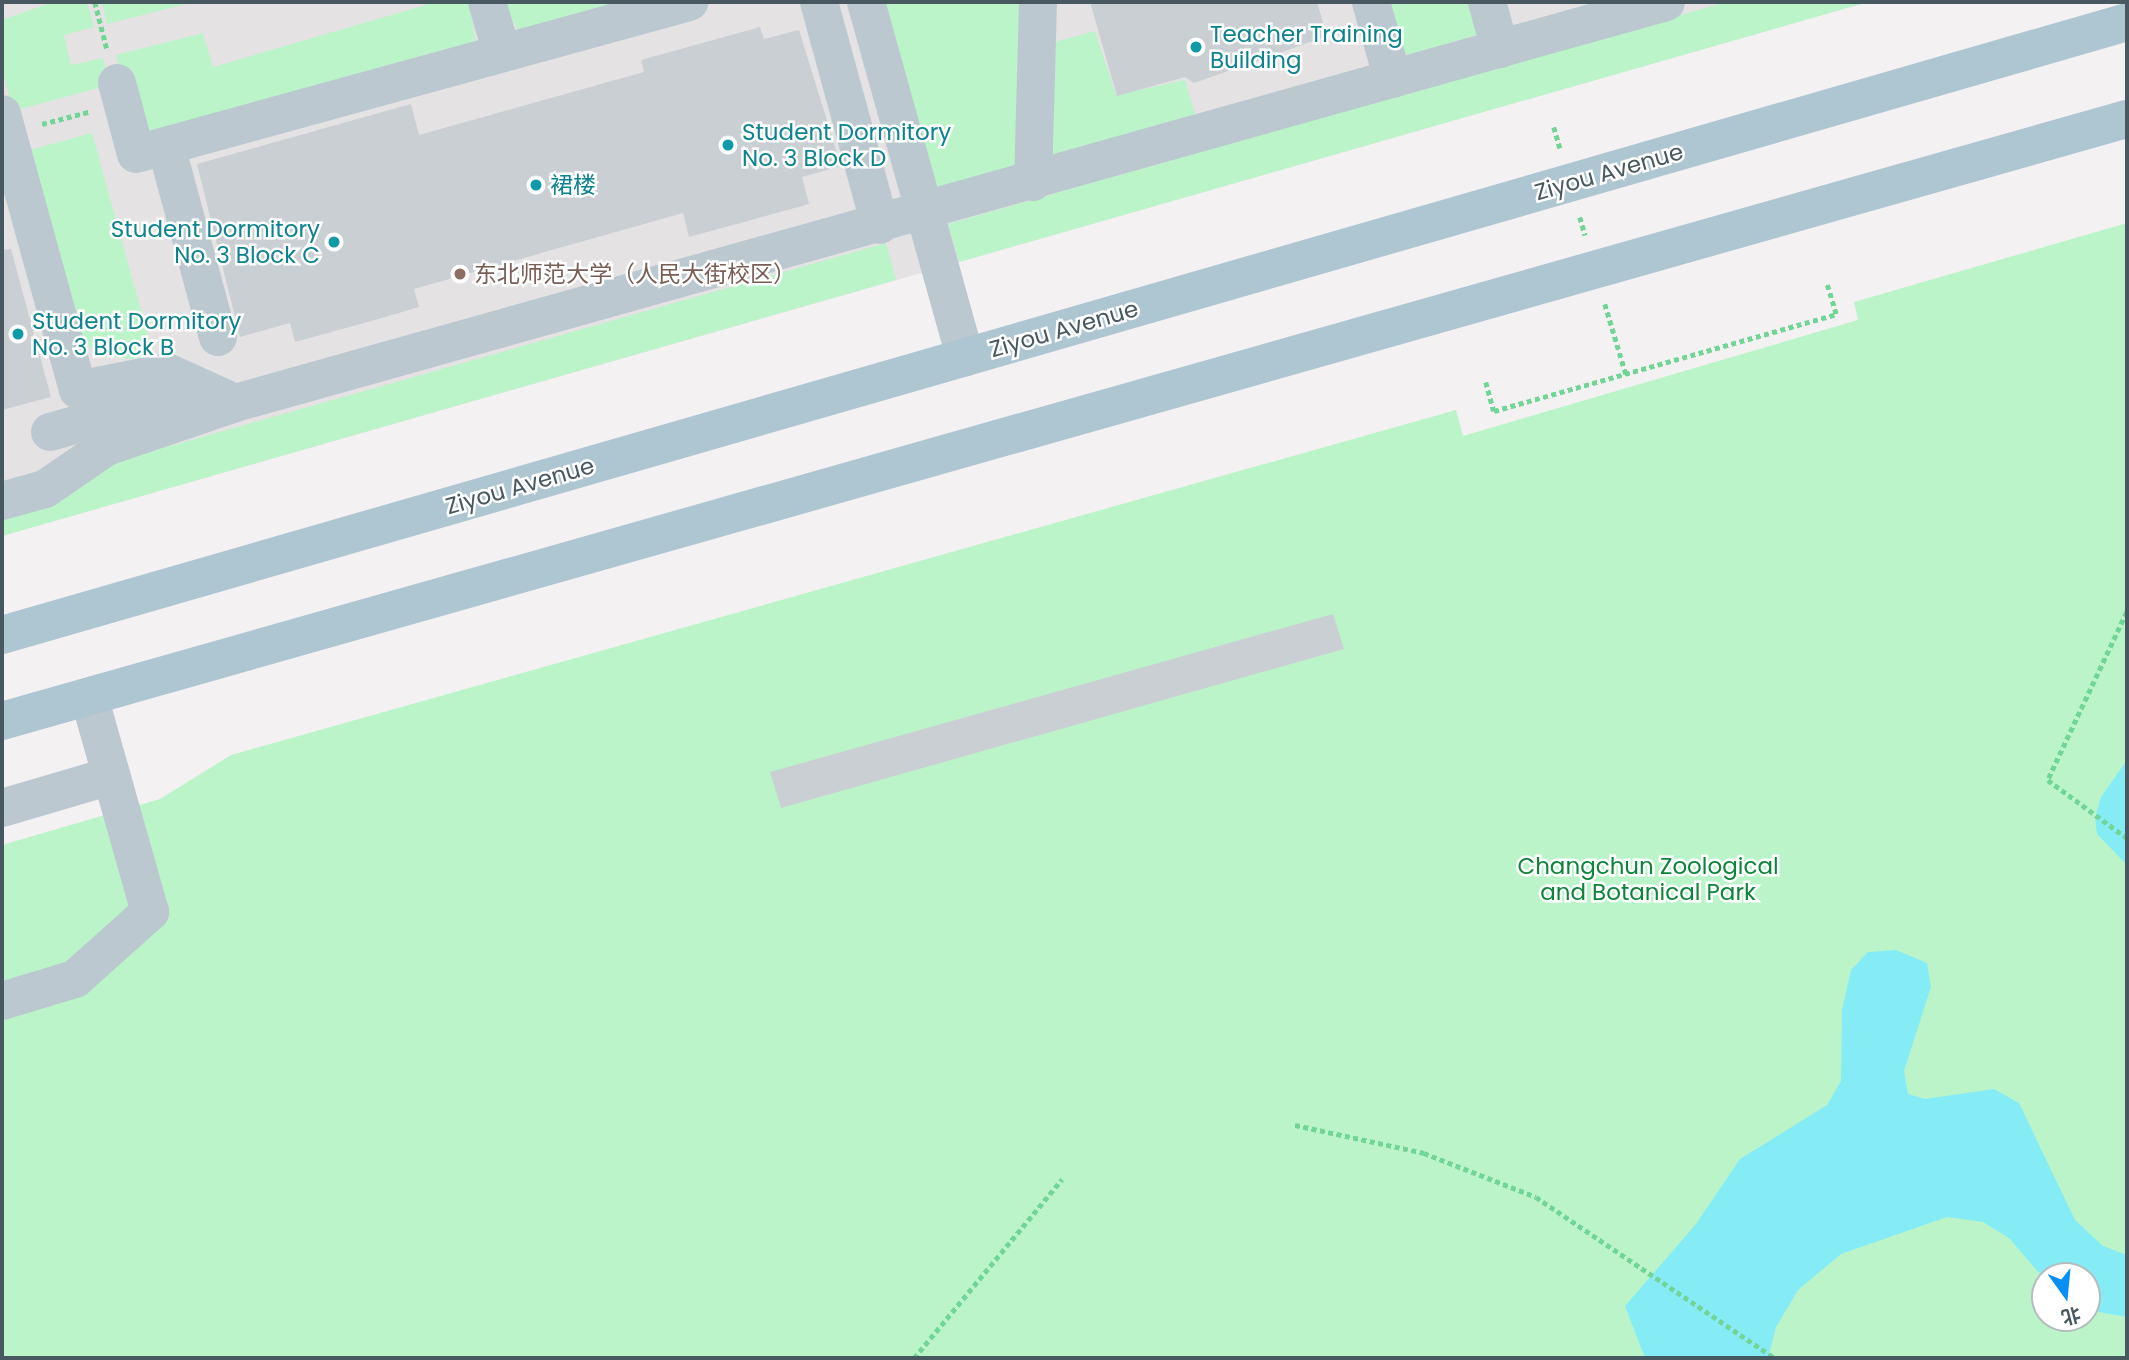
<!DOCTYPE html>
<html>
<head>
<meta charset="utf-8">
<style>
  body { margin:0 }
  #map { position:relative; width:2129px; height:1360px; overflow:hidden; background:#f3f1f1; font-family:Poppins,"Noto Sans SC",sans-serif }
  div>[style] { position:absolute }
  .education>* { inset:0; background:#e4e2e3 }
  .green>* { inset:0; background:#bcf4ca }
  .water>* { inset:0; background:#85ecf5 }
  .building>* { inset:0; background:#cacfd4 }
  .path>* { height:4.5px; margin-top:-2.25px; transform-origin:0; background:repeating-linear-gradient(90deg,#71d596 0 5px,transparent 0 8.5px) }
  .minor>* { height:38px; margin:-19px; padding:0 19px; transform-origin:19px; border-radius:19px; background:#bbc8cf }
  .major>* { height:38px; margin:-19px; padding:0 19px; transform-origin:19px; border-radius:19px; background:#aec5d2 }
  .dots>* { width:19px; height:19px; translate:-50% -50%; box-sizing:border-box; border:4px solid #fff; border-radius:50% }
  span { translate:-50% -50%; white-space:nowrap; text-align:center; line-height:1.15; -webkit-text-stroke:5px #fff; paint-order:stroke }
  .culture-label { font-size:23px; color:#0d838f }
  .left { translate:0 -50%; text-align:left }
  .right { translate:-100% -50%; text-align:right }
  .street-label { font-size:23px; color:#475860 }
  .education-label { font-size:23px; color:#785e54 }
  .park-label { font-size:23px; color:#0e843a }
  .frame { position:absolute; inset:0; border:4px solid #475860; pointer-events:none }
  .north { position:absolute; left:2031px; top:1262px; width:70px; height:70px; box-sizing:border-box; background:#fff; border:2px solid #b5bcbf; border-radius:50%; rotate:165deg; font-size:19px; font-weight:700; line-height:28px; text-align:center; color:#475860 }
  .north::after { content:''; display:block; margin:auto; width:24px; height:32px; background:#088ff6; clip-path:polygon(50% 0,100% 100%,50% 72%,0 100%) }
</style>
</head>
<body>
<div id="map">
  <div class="education">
    <i style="clip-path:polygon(2px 2px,1868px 2px,2px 536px)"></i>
  </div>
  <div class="green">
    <i style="clip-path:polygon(53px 2px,87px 2px,94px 27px,64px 35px,71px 65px,103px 58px,110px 85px,13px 111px,2px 68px,2px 20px)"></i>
    <i style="clip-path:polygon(102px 2px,194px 2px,107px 24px)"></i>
    <i style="clip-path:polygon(436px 2px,469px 2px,476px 41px,146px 133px,136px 127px,116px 55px,203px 33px,213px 67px)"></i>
    <i style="clip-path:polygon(502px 2px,621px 2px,518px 30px)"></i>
    <i style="clip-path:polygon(882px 2px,1019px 2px,1019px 167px,945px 191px,934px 186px)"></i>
    <i style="clip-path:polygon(1388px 2px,1473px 2px,1478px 34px,1411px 56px,1404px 52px)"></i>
    <i style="clip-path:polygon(1726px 2px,1868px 2px,959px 262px,948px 224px)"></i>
    <i style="clip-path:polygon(1095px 31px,1116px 95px,1185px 80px,1196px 117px,1053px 155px,1051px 43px)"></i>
    <i style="clip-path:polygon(92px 133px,153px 354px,132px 359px,102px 356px,82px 340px,26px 151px)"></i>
    <i style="clip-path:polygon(evenodd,2127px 223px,2127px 1358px,2px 1358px,2px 845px,160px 799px,231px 755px,1456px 410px,1463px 436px,1858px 320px,1854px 302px,2127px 223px,2045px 1276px,2087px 1276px,2087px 1318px,2045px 1318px,2045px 1276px)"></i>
    <i style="clip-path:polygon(886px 243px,896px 280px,2px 536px,2px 516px,114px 462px)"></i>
  </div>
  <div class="water">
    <i style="clip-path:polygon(2127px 760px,2127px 865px,2097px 834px,2095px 818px,2101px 797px)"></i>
    <i style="clip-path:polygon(1896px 950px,1927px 963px,1931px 987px,1904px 1071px,1908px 1094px,1925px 1099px,1994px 1089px,2019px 1103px,2075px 1220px,2103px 1246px,2127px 1255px,2127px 1317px,2087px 1310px,2087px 1276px,2045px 1280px,2009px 1238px,1983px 1222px,1947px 1217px,1841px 1254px,1798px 1290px,1776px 1327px,1768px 1358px,1645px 1358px,1625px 1306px,1696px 1224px,1740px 1159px,1827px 1105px,1841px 1081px,1842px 1010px,1851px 970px,1868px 952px)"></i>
  </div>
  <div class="building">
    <i style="clip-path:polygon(1090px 2px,1317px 2px,1327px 36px,1194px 83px,1185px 77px,1117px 96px)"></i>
    <i style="clip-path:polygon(760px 27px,764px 39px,799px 30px,841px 166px,802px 177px,809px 204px,689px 237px,683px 213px,414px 289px,419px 307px,375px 320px,295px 342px,290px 323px,240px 337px,197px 164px,411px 104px,419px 135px,644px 72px,641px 60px)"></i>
    <i style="clip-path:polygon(11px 249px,51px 397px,2px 410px,2px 250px)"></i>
    <i style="clip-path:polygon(1333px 614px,1344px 649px,781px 808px,770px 772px)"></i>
  </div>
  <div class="path">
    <i style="left:95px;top:2px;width:49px;rotate:75.7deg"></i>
    <i style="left:42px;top:124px;width:48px;rotate:-14.6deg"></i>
    <i style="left:1554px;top:127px;width:22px;rotate:74deg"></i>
    <i style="left:1580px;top:217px;width:19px;rotate:74deg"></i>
    <i style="left:1605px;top:304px;width:73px;rotate:73.3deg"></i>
    <i style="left:1486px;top:382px;width:30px;rotate:75deg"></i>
    <i style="left:1494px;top:411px;width:355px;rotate:-15.8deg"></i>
    <i style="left:1836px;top:314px;width:31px;rotate:-107deg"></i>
    <i style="left:2127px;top:612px;width:186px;rotate:115.2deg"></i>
    <i style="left:2048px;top:780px;width:98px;rotate:36.3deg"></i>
    <i style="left:1295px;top:1125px;width:132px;rotate:12.2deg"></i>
    <i style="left:1424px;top:1153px;width:120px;rotate:21.4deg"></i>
    <i style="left:1536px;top:1197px;width:288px;rotate:34deg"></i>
    <i style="left:914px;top:1358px;width:232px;rotate:-50.4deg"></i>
  </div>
  <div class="minor">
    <i style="left:487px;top:2px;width:53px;rotate:73.6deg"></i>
    <i style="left:819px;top:2px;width:231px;rotate:74.7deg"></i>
    <i style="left:866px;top:2px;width:369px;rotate:74.4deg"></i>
    <i style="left:1371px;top:2px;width:80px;rotate:74.1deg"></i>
    <i style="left:1487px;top:2px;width:49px;rotate:74.5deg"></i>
    <i style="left:117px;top:83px;width:73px;rotate:75deg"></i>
    <i style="left:136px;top:154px;width:574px;rotate:-15.37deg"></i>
    <i style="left:2px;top:114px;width:286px;rotate:74.6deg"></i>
    <i style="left:78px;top:390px;width:91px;rotate:-11.4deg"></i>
    <i style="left:167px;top:372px;width:75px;rotate:24.5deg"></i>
    <i style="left:166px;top:146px;width:198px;rotate:74.8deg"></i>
    <i style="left:1033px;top:182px;width:180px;rotate:-88.4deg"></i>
    <i style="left:50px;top:432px;width:126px;rotate:-15.7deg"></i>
    <i style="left:171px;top:398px;width:44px;rotate:5.2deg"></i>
    <i style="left:2px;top:501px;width:45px;rotate:-15.6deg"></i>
    <i style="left:45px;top:489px;width:74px;rotate:-34.5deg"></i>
    <i style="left:106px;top:447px;width:136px;rotate:-18.8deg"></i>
    <i style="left:235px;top:403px;width:1486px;rotate:-15.65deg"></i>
    <i style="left:2px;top:808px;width:114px;rotate:-16.4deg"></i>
    <i style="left:2px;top:1001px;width:76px;rotate:-16.8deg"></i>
    <i style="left:75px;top:979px;width:101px;rotate:-41.8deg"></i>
    <i style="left:150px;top:912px;width:224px;rotate:-105.8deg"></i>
  </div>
  <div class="major">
    <i style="left:2px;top:635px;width:2212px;rotate:-16.09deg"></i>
    <i style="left:2px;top:721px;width:2209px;rotate:-15.82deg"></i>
  </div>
  <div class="dots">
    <i style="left:1196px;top:47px;background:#0f9aa8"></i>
    <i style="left:728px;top:145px;background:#0f9aa8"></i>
    <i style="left:536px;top:185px;background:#0f9aa8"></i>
    <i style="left:334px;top:242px;background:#0f9aa8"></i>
    <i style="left:460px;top:274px;background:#8d6e63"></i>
    <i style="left:18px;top:334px;background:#0f9aa8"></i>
  </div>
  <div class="culture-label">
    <span class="left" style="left:1210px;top:47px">Teacher Training<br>Building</span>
    <span class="left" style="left:742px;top:145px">Student Dormitory<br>No. 3 Block D</span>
    <span class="left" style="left:550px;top:185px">裙楼</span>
    <span class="right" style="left:320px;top:242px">Student Dormitory<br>No. 3 Block C</span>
    <span class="left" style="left:32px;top:334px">Student Dormitory<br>No. 3 Block B</span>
  </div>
  <div class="street-label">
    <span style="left:1609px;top:172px;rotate:-16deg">Ziyou Avenue</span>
    <span style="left:1064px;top:329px;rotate:-16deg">Ziyou Avenue</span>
    <span style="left:520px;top:486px;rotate:-16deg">Ziyou Avenue</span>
  </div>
  <div class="education-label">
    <span class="left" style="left:474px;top:274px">东北师范大学（人民大街校区）</span>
  </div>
  <div class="park-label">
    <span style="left:1648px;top:879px">Changchun Zoological<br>and Botanical Park</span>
  </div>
  <div class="frame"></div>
  <div class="north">北</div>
</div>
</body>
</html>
